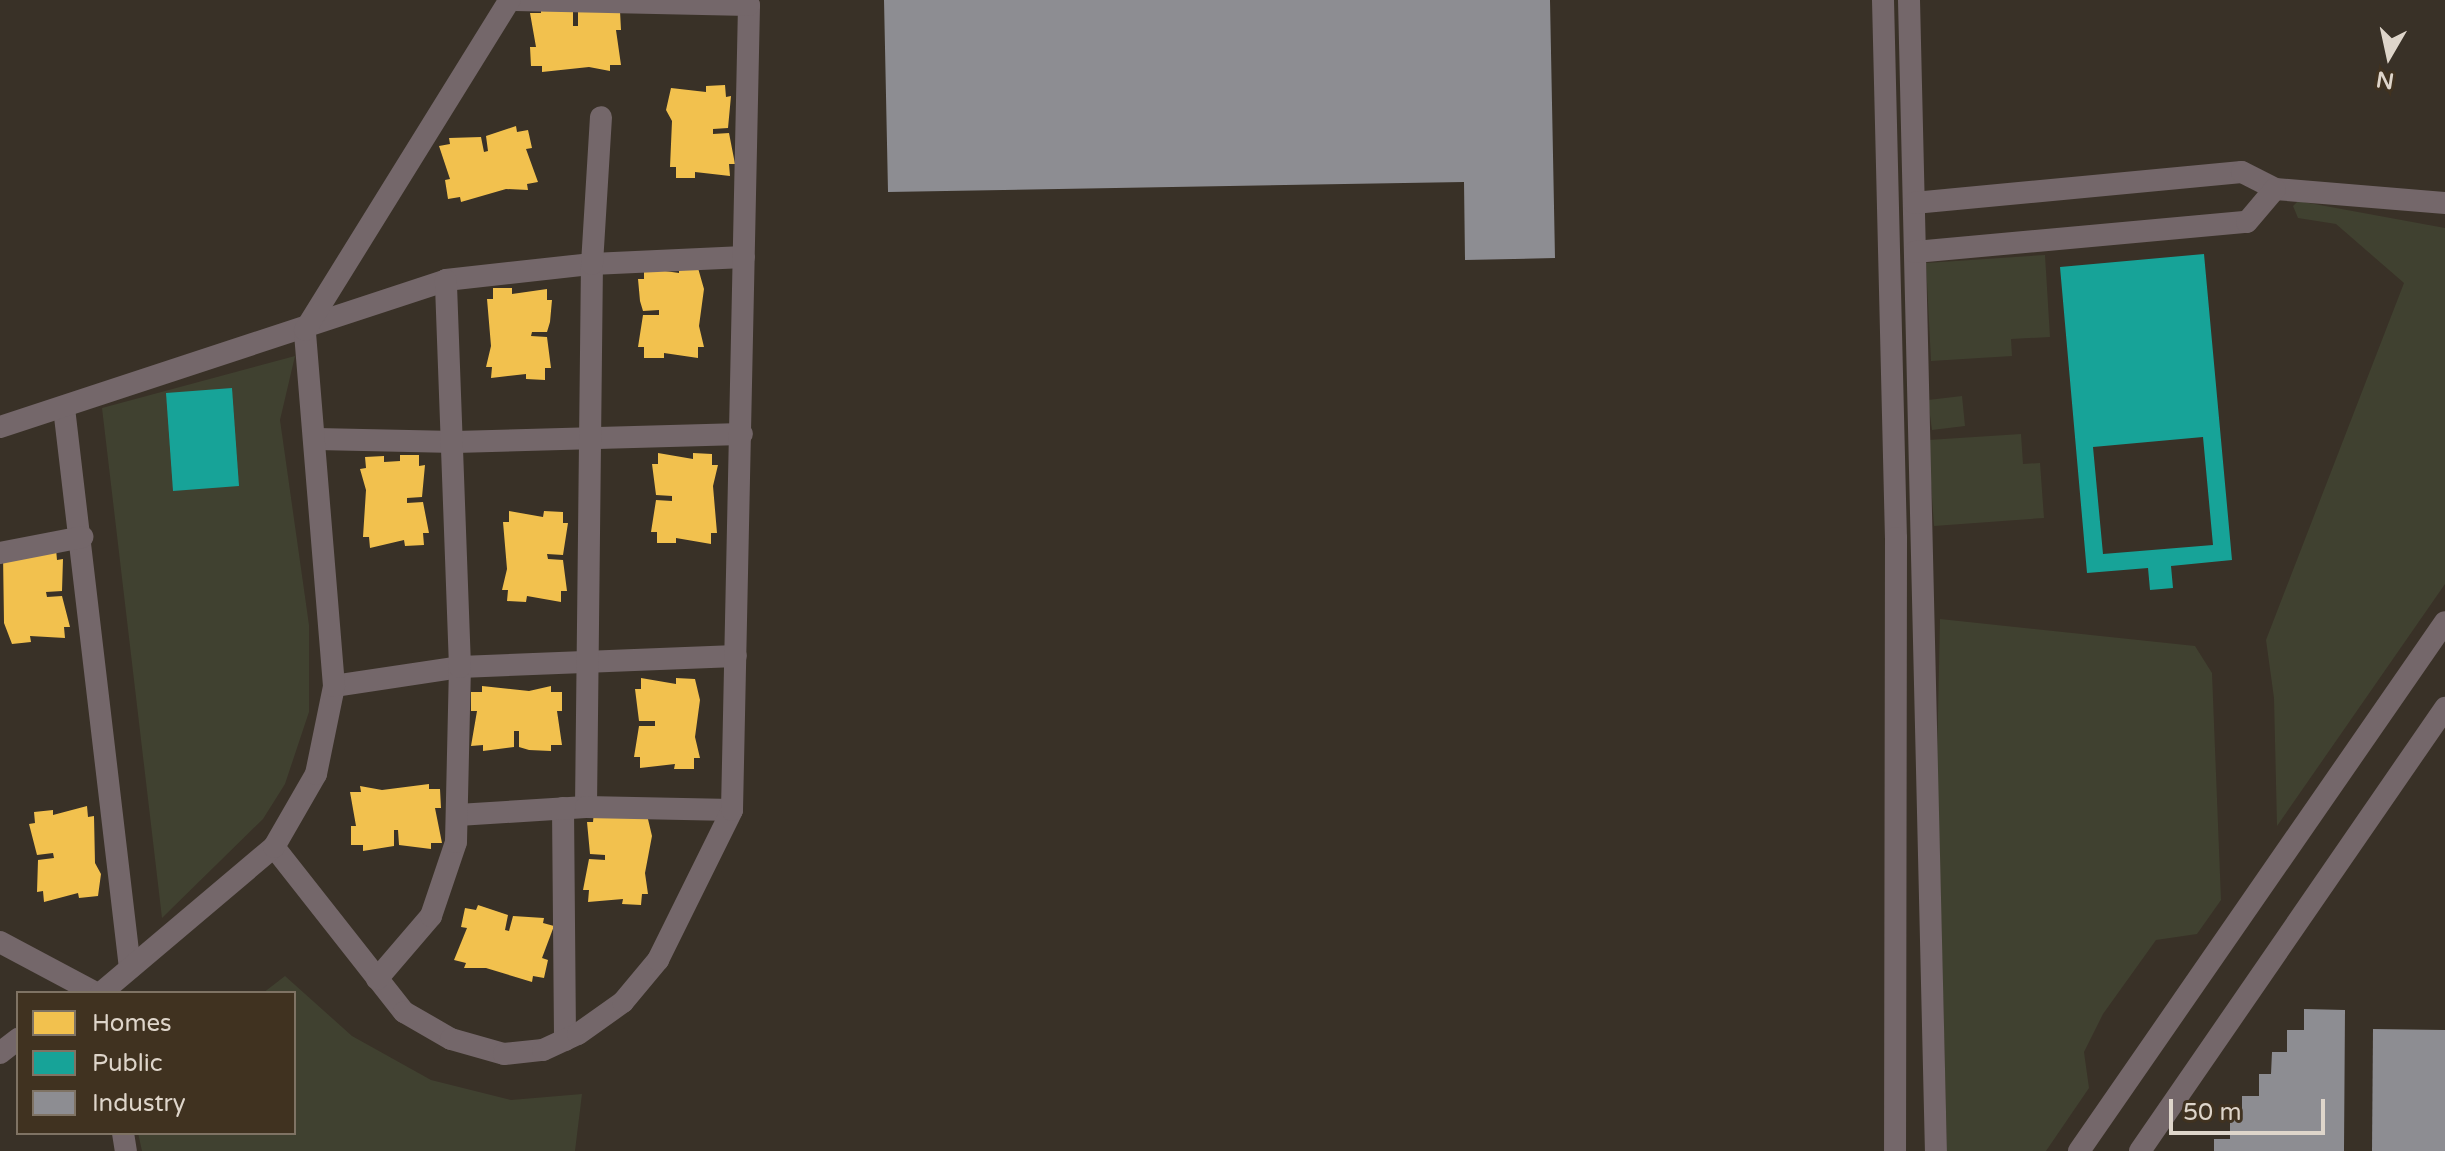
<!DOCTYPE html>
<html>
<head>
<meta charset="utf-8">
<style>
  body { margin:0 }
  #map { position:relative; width:2445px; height:1151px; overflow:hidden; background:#393127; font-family:"Varela Round",sans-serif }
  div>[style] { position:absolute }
  .green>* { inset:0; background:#404130 }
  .homes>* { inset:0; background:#f2c14e }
  .public>* { inset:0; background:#17a398 }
  .industry>* { inset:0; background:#8d8d92 }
  .minor>* { height:22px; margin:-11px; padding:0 11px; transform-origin:11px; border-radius:11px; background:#74676a }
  span { translate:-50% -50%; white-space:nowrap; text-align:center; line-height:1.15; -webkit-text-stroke:8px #403220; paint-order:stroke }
  .legend { position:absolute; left:16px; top:991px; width:280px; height:144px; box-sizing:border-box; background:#403220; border:2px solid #7f7364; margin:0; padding:10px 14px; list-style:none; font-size:24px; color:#ded5ca }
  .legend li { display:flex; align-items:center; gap:16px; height:40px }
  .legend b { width:40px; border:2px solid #7f7364 }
  .north { position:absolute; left:2349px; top:16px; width:80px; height:80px; -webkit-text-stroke:6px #403220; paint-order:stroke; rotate:189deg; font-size:22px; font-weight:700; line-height:32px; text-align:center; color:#ded5ca }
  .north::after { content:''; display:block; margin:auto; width:28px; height:36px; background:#ded5ca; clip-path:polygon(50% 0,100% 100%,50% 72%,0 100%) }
  .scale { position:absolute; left:2169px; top:1099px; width:156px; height:36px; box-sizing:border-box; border:4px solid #ded5ca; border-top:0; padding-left:10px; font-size:24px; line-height:28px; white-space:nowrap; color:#ded5ca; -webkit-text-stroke:6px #403220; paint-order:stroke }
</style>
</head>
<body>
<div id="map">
  <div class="green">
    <i style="clip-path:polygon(2298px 201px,2445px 228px,2445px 584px,2277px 826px,2274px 698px,2266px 640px,2404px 283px,2336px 224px,2298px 218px,2293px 206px)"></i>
    <i style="clip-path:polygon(2045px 255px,2050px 337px,2011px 339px,2012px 356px,1931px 361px,1926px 263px)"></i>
    <i style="clip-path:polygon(295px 356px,280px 420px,309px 625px,309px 712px,285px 784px,263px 819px,162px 918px,102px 408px)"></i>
    <i style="clip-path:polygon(1962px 396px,1965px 426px,1932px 430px,1928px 400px)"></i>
    <i style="clip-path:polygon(2021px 434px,2023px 464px,2040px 463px,2044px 518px,1934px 526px,1928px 440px)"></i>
    <i style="clip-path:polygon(1940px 619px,2195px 646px,2212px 673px,2221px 900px,2197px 934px,2156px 940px,2103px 1014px,2084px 1052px,2089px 1088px,2046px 1151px,1947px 1151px,1937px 760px)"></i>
    <i style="clip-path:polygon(285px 976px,352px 1036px,431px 1080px,511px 1100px,582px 1094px,575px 1151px,142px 1151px,138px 1133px,294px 1133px,294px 993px,263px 993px)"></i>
  </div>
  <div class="homes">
    <i style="clip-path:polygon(541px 7px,573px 11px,573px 26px,578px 26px,578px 11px,620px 11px,621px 30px,616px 30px,621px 65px,610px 65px,610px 71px,589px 67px,542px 72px,542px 66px,531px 66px,530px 47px,536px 47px,530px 13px,541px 13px)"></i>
    <i style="clip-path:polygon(725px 85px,726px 97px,731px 96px,728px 128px,713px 129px,713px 134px,729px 133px,735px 164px,729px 164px,730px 176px,695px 172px,695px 178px,676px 178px,676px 167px,670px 167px,672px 121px,666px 110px,671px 88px,706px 92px,706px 86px)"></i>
    <i style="clip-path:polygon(516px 126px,517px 132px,528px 130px,532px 148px,526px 149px,538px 182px,527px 184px,528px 190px,506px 189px,461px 202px,460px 197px,448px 199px,445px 180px,450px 179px,439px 146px,450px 144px,449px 138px,481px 137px,484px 152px,488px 151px,486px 136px)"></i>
    <i style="clip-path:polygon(644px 268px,679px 273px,679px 268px,698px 268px,704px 289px,699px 326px,704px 347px,698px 347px,698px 358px,664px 353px,664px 358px,644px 358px,644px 347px,638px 347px,643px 315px,659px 315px,659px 310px,643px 311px,640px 301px,638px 279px,644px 279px)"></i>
    <i style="clip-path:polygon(493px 288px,512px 288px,512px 294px,547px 289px,547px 300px,552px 300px,550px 322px,547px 332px,532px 332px,531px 336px,547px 337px,551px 368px,545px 368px,545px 380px,526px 379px,526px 374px,491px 378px,492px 367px,486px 367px,491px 346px,487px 299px,493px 299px)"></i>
    <i style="clip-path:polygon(658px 453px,693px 459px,693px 453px,712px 454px,712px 465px,718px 465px,713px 486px,717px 533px,711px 533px,711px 544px,676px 538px,676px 543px,657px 543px,657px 532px,651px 532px,656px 500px,672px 501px,672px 496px,656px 495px,652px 464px,658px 464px)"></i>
    <i style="clip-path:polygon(400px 455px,419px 455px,419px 466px,425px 465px,422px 497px,407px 498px,407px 503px,423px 502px,429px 533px,423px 533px,424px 545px,405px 546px,404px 540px,370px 548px,369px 537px,363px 537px,366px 490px,360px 469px,366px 468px,365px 457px,384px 456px,384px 462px,400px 461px)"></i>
    <i style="clip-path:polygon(509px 511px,543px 517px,544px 511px,563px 512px,563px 523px,568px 523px,563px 555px,547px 554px,548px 559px,563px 560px,567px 591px,561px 591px,561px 602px,527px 596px,526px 602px,507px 601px,508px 590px,502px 590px,507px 569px,503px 522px,509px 522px)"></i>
    <i style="clip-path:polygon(56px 549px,57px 560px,63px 559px,62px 591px,46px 592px,47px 597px,62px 596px,70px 627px,64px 627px,65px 638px,30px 636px,31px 642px,12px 644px,4px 623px,3px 554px)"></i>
    <i style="clip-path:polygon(641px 678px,676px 684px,676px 678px,695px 679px,700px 700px,695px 737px,700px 758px,694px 758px,694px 769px,674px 769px,675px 764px,640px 768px,640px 757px,634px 757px,639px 726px,655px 726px,655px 721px,639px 721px,635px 689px,641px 689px)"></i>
    <i style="clip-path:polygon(482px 686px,529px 691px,551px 686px,551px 692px,562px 692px,562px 711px,557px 711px,562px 745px,551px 745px,551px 751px,529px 750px,519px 747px,519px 731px,514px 731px,514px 747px,483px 751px,483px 745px,471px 746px,477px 711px,471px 711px,471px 692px,482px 692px)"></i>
    <i style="clip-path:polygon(429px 784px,429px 789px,440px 789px,441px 808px,435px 808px,442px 843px,431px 843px,431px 849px,399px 845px,398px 830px,394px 830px,394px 846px,363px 851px,363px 845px,351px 845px,351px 826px,356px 826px,350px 792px,361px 792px,360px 786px,382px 790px)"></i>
    <i style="clip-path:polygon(87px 806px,88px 817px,94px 816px,95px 863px,101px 874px,98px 896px,79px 898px,78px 893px,44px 902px,43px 891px,37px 892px,38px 860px,54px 858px,53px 853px,37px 855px,29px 824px,35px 823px,34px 812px,53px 810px,53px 815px)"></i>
    <i style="clip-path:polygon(594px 811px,647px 815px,652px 836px,645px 873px,648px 894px,642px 894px,641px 905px,622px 904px,623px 899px,588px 902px,589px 890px,583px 890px,589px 859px,605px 860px,605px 855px,590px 854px,587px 822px,593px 822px)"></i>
    <i style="clip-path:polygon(478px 905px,508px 915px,505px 930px,509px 931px,513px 916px,544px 918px,543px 923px,554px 926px,542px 958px,548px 960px,544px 978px,533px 976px,532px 982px,486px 968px,464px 968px,466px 963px,454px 960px,467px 928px,461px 927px,465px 908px,476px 910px)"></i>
  </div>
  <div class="public">
    <i style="clip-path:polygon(evenodd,2204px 254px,2232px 560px,2171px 566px,2173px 588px,2150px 590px,2148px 568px,2087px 573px,2060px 267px,2204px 254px,2203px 437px,2213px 545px,2103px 554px,2093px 447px,2203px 437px)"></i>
    <i style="clip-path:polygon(232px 388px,239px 486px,173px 491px,166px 393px)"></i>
  </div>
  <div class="industry">
    <i style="clip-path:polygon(884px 0,1550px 0,1555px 258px,1465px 260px,1464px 182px,888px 192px)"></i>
    <i style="clip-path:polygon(2304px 1009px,2345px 1010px,2344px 1151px,2214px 1151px,2214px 1139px,2230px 1139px,2230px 1116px,2242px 1116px,2242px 1096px,2259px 1096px,2259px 1074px,2271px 1074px,2272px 1052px,2287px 1052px,2287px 1030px,2304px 1030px)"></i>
    <i style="clip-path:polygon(2373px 1029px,2445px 1030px,2445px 1151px,2372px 1151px)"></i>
  </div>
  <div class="minor">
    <i style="left:1883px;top:0;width:538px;rotate:88.62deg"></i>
    <i style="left:1896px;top:538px;width:613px;rotate:90.09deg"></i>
    <i style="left:1909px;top:0;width:1151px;rotate:88.66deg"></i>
    <i style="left:1914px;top:203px;width:329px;rotate:-5.4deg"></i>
    <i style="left:2242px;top:172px;width:37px;rotate:27deg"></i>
    <i style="left:2275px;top:189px;width:171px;rotate:4.7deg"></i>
    <i style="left:1915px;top:252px;width:333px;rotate:-5.2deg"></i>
    <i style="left:2247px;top:222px;width:43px;rotate:-49.7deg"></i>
    <i style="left:64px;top:408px;width:564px;rotate:83.28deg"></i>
    <i style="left:0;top:427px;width:470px;rotate:-18.2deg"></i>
    <i style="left:446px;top:280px;width:147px;rotate:-6.3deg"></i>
    <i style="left:592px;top:264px;width:152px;rotate:-2.6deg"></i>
    <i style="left:317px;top:439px;width:138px;rotate:1.2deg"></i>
    <i style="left:455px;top:442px;width:287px;rotate:-1.6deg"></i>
    <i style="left:0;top:553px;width:84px;rotate:-11deg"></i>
    <i style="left:334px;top:686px;width:127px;rotate:-8.6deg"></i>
    <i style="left:460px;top:667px;width:276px;rotate:-2.3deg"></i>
    <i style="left:586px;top:807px;width:543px;rotate:-89.37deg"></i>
    <i style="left:592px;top:264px;width:147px;rotate:-86.5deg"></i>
    <i style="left:563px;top:808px;width:232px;rotate:89.5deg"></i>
    <i style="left:458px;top:815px;width:128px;rotate:-3.6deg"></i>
    <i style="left:586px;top:807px;width:146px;rotate:1.2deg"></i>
    <i style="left:274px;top:847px;width:210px;rotate:51.8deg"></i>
    <i style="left:404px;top:1012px;width:54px;rotate:29.9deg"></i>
    <i style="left:451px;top:1039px;width:55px;rotate:15.8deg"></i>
    <i style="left:504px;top:1054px;width:39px;rotate:-6deg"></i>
    <i style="left:543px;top:1050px;width:38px;rotate:-25deg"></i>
    <i style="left:578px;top:1034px;width:55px;rotate:-35.4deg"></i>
    <i style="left:623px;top:1002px;width:55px;rotate:-50.2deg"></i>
    <i style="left:658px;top:960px;width:167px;rotate:-63.7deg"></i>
    <i style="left:732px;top:810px;width:805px;rotate:-88.79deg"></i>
    <i style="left:749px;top:5px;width:234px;rotate:-178.8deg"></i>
    <i style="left:0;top:942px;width:109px;rotate:28deg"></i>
    <i style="left:377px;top:979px;width:83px;rotate:-49.4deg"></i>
    <i style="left:431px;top:916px;width:78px;rotate:-71.3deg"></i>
    <i style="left:456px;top:842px;width:175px;rotate:-88.7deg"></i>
    <i style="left:460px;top:667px;width:387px;rotate:-92.1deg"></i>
    <i style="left:101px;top:993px;width:226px;rotate:-40.2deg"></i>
    <i style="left:274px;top:847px;width:84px;rotate:-60.1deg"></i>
    <i style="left:316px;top:774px;width:90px;rotate:-78.4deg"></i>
    <i style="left:334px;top:686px;width:357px;rotate:-94.7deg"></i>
    <i style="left:305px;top:330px;width:388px;rotate:-58.2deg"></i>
    <i style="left:0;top:1053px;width:23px;rotate:-38deg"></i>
    <i style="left:123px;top:1133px;width:18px;rotate:81deg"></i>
    <i style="left:2079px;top:1151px;width:643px;rotate:-55.32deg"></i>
    <i style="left:2140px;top:1151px;width:538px;rotate:-55.45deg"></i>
  </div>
  <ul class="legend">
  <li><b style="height:22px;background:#f2c14e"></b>Homes</li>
  <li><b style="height:22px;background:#17a398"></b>Public</li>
  <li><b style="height:22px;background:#8d8d92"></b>Industry</li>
  </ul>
  <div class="north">N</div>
  <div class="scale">50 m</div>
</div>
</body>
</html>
